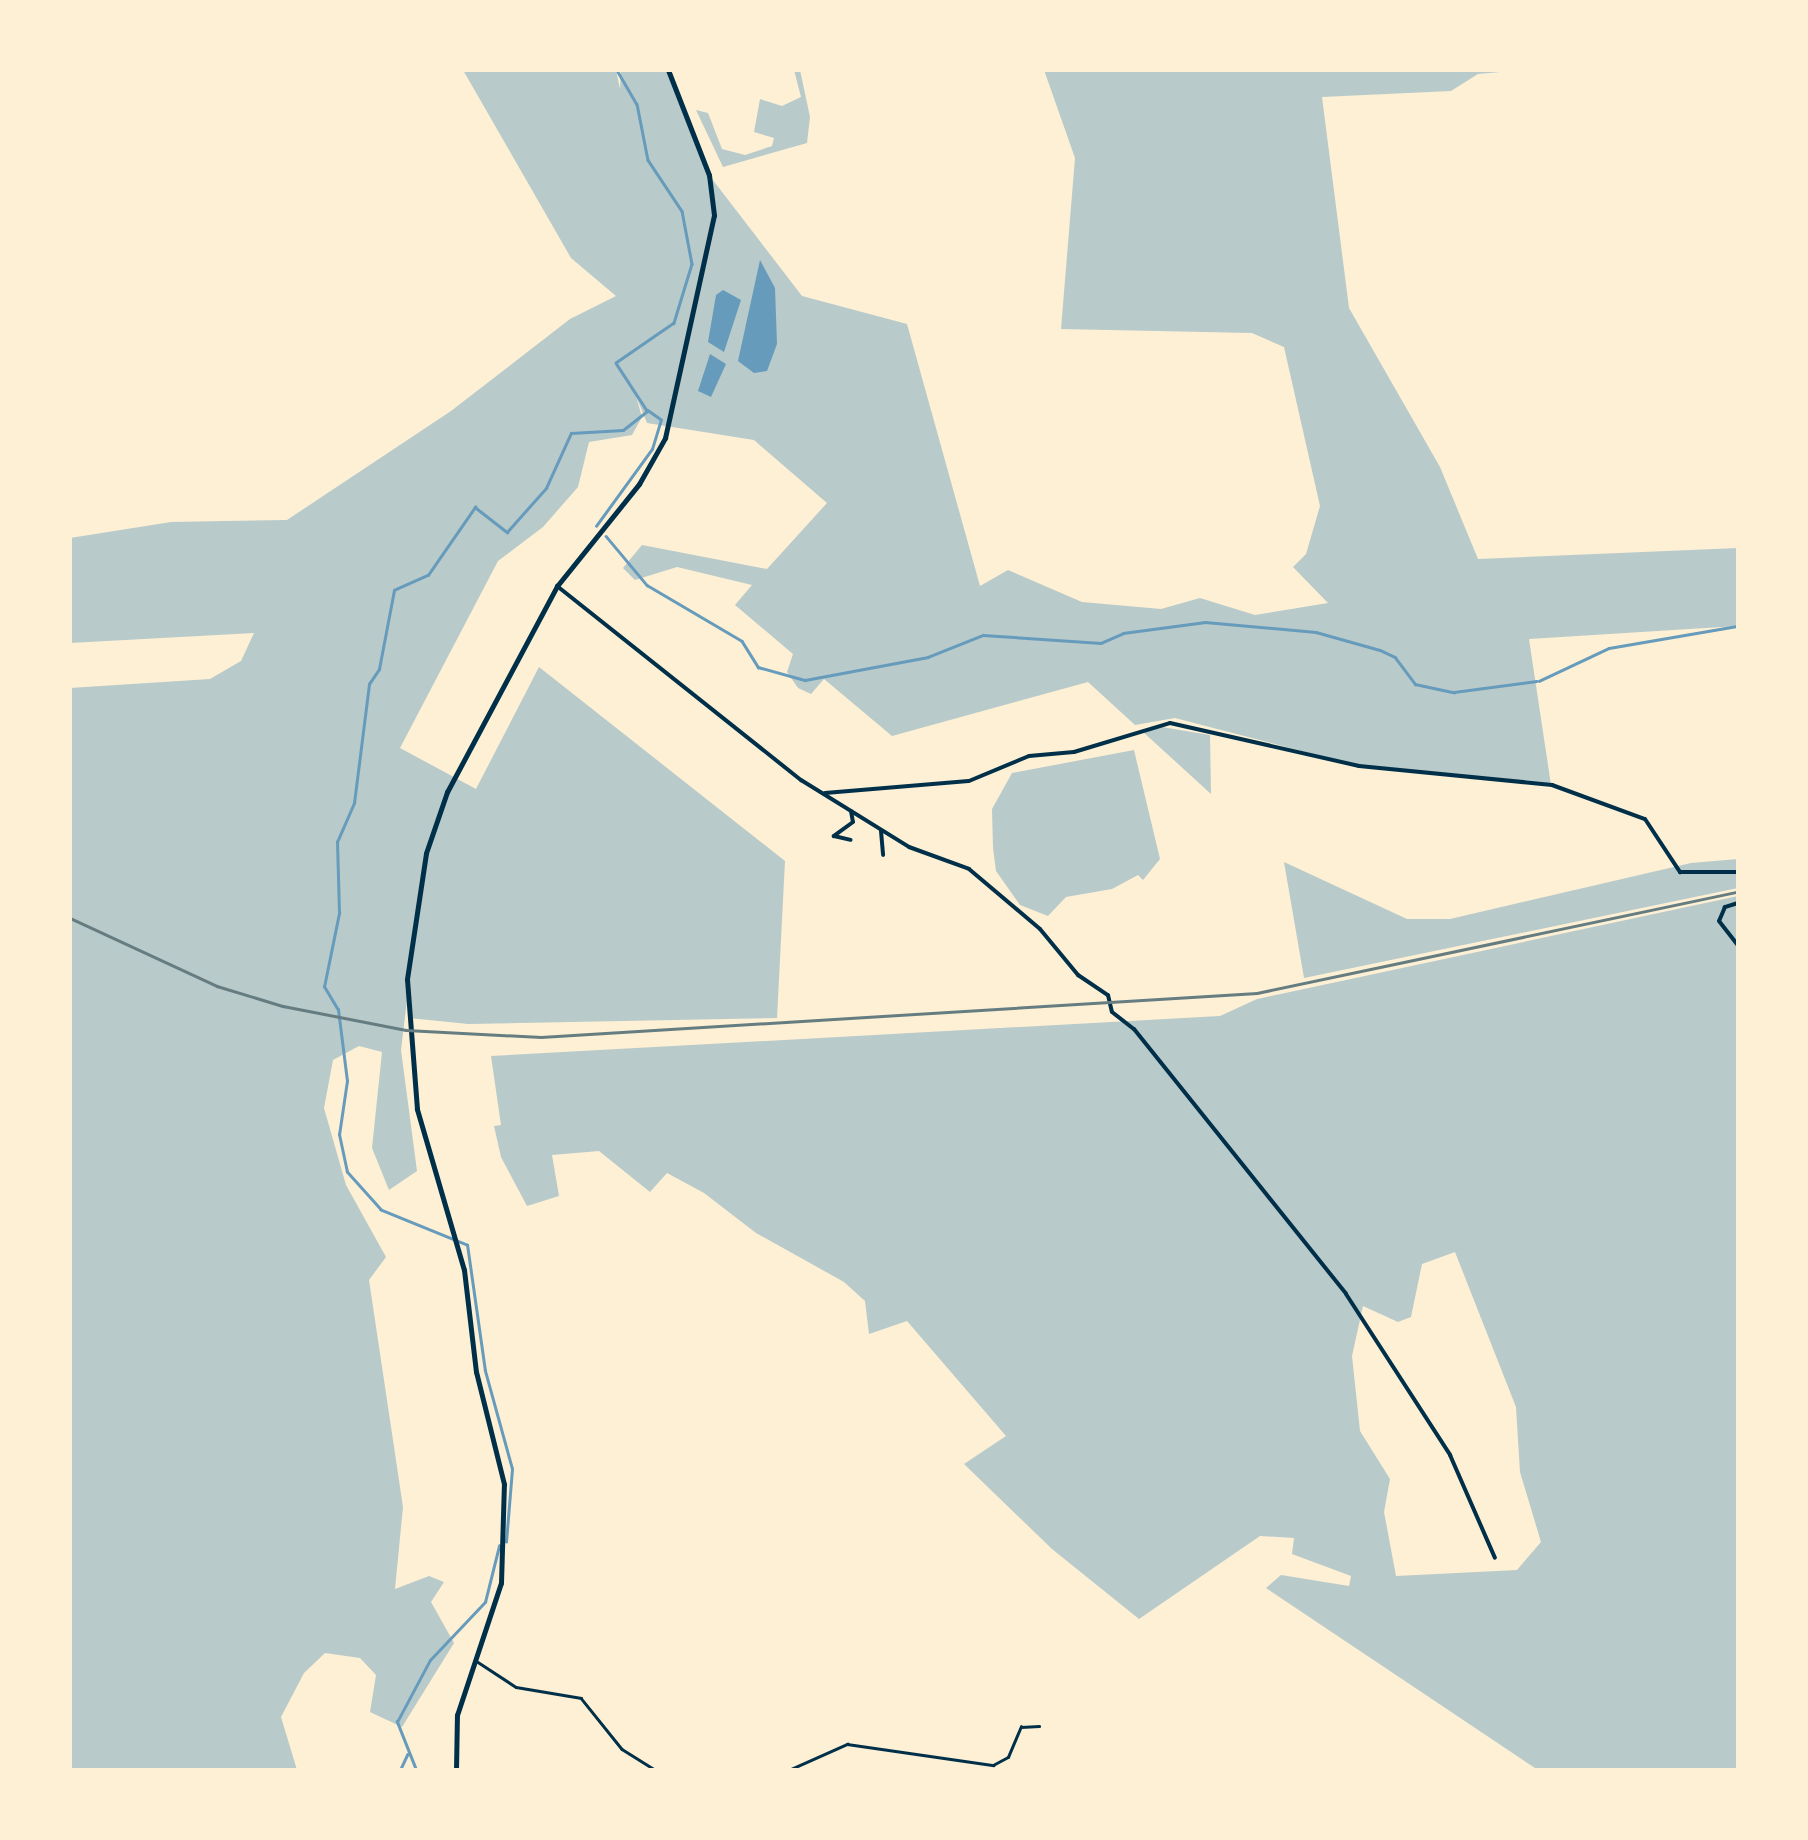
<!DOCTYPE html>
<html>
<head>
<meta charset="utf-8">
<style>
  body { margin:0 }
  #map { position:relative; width:1808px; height:1840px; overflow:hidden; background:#fdf0d5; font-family:"Space Grotesk",sans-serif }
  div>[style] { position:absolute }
  .green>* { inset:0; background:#b9caca }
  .water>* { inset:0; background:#669bbc }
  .stream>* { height:2.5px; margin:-1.25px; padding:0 1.25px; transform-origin:1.25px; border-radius:1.25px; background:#669bbc }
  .service>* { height:2.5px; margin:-1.25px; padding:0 1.25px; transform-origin:1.25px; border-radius:1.25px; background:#003049 }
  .minor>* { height:4px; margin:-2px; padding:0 2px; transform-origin:2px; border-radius:2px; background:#003049 }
  .tertiary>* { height:5px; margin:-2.5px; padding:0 2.5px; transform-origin:2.5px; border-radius:2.5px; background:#003049 }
  .rail>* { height:2.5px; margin:-1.25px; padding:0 1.25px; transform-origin:1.25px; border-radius:1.25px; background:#657d81 }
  span { translate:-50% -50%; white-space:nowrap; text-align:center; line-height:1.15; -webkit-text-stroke:8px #fdf0d5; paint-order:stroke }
  .frame { position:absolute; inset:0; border:72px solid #fdf0d5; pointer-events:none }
</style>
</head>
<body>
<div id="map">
  <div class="green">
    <i style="clip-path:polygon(463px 70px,616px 70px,620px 89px,621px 70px,668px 70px,709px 175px,802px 296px,907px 324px,980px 586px,1008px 570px,1082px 602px,1161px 609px,1200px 598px,1255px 615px,1328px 603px,1293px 567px,1306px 554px,1320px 506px,1284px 347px,1252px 333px,1061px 329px,1075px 158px,1044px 70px,1523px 70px,1478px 74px,1451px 91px,1322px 97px,1349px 308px,1440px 467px,1478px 559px,1738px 548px,1738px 626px,1529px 639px,1551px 785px,1359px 766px,1175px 718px,1135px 725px,1088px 682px,892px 736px,824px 679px,811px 694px,798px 688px,787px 672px,793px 654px,735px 605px,752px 585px,677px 567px,635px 580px,623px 568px,642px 545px,767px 569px,827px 503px,754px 440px,647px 423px,636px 396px,642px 417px,632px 435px,589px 442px,578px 487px,543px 527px,498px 561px,400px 748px,476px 789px,539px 667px,785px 861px,777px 1018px,468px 1024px,409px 1018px,407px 1000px,401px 1050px,417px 1171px,389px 1190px,372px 1148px,382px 1052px,359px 1046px,333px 1060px,324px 1108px,346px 1185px,386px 1257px,369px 1280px,403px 1507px,395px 1589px,429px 1576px,444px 1582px,431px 1602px,454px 1643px,402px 1727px,370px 1712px,376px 1675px,360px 1658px,325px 1653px,304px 1673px,281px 1717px,297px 1770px,70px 1770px,70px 688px,210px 679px,241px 661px,254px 633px,70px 643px,70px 538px,171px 522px,287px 520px,451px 411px,570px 319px,616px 296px,571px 258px)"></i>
    <i style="clip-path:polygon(794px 70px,800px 70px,810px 117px,807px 143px,723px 167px,696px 110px,708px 113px,722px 149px,745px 155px,772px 146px,774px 138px,754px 132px,760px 99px,782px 106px,801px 97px)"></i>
    <i style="clip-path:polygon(1162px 727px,1210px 735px,1211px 794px,1142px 731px)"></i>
    <i style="clip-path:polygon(1134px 750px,1160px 859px,1143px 880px,1138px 875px,1112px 889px,1066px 897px,1048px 916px,1020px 905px,996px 871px,993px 848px,992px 809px,1012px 773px)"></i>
    <i style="clip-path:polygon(1738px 859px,1738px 888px,1304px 978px,1284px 862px,1407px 919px,1450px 919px,1691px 863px)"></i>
    <i style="clip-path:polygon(evenodd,1738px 896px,1738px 1770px,1538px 1770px,1266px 1588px,1281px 1575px,1349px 1586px,1351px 1576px,1292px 1554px,1294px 1538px,1260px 1536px,1139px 1619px,1052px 1549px,964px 1464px,1006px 1436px,907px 1321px,869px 1334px,865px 1301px,844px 1282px,756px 1233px,704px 1193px,667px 1173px,650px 1192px,599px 1151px,552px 1155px,559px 1196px,527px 1206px,501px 1157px,494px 1126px,501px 1125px,491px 1056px,1220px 1016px,1257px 999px,1738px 896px,1455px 1252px,1516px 1407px,1520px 1472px,1541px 1542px,1517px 1570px,1396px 1576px,1384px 1512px,1390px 1479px,1360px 1431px,1352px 1356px,1363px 1306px,1398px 1322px,1411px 1317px,1422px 1264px,1455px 1252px)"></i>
  </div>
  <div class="water">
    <i style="clip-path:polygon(760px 260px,775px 288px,777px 344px,767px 371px,754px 373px,738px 361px)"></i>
    <i style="clip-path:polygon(723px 290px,741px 300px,724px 352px,708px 342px,716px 295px)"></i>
    <i style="clip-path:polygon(710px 354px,726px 364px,711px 397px,698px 391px)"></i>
  </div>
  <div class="stream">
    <i style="left:617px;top:70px;width:39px;rotate:60deg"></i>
    <i style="left:637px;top:104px;width:57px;rotate:78.9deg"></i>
    <i style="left:648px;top:160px;width:61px;rotate:56.3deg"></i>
    <i style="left:682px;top:211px;width:54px;rotate:79.3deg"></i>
    <i style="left:692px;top:264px;width:62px;rotate:107deg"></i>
    <i style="left:674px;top:323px;width:70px;rotate:145.4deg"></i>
    <i style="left:616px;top:363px;width:55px;rotate:56.9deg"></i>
    <i style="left:596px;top:526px;width:95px;rotate:-54deg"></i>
    <i style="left:652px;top:449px;width:30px;rotate:-73deg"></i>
    <i style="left:661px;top:420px;width:16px;rotate:-145deg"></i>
    <i style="left:606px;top:536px;width:64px;rotate:50.1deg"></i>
    <i style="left:647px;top:585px;width:110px;rotate:30.5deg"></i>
    <i style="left:742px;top:641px;width:31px;rotate:58deg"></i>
    <i style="left:758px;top:667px;width:49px;rotate:15.5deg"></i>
    <i style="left:805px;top:680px;width:125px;rotate:-10.6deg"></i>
    <i style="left:928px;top:657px;width:59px;rotate:-21.8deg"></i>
    <i style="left:983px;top:635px;width:118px;rotate:3.9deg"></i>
    <i style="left:1101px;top:643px;width:24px;rotate:-24deg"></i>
    <i style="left:1123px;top:633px;width:83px;rotate:-7.6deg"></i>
    <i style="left:1205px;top:622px;width:111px;rotate:5.1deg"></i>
    <i style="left:1316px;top:632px;width:66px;rotate:15.7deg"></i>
    <i style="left:1380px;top:650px;width:17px;rotate:25deg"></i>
    <i style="left:1395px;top:657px;width:34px;rotate:53deg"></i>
    <i style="left:1415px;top:684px;width:40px;rotate:12deg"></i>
    <i style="left:1454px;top:692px;width:83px;rotate:-7.6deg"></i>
    <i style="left:1539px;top:681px;width:77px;rotate:-25.2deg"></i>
    <i style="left:1609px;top:648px;width:131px;rotate:-9.7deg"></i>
    <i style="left:506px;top:1542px;width:73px;rotate:-85.3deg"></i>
    <i style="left:512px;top:1469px;width:102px;rotate:-105.4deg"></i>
    <i style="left:485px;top:1371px;width:127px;rotate:-98.1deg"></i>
    <i style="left:467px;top:1245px;width:93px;rotate:-157.9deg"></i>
    <i style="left:381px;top:1210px;width:51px;rotate:-131.8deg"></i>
    <i style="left:347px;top:1172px;width:38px;rotate:-102deg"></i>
    <i style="left:339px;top:1135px;width:55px;rotate:-81.6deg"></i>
    <i style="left:347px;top:1081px;width:72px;rotate:-97.2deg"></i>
    <i style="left:338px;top:1010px;width:27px;rotate:-121deg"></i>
    <i style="left:324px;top:987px;width:76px;rotate:-78.5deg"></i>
    <i style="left:339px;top:913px;width:71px;rotate:-91.6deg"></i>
    <i style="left:337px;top:842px;width:43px;rotate:-66.4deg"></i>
    <i style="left:354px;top:803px;width:120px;rotate:-82.8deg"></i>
    <i style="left:369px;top:684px;width:18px;rotate:-56deg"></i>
    <i style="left:379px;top:669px;width:80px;rotate:-79.2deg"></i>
    <i style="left:394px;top:590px;width:37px;rotate:-24deg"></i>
    <i style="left:428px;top:575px;width:83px;rotate:-55.3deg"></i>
    <i style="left:475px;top:507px;width:41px;rotate:38deg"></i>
    <i style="left:507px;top:532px;width:59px;rotate:-48.4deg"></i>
    <i style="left:546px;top:488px;width:60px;rotate:-65.6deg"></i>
    <i style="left:571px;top:433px;width:52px;rotate:-3.3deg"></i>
    <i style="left:623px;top:430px;width:31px;rotate:-38deg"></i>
    <i style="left:400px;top:1770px;width:17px;rotate:-65deg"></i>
    <i style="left:416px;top:1770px;width:52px;rotate:-111.6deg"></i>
    <i style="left:397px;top:1722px;width:70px;rotate:-62deg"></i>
    <i style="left:430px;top:1660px;width:80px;rotate:-46.5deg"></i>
    <i style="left:485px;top:1602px;width:58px;rotate:-76deg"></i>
  </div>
  <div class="service">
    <i style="left:478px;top:1662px;width:45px;rotate:33.3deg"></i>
    <i style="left:516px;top:1687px;width:66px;rotate:9.6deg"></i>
    <i style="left:581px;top:1698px;width:65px;rotate:51.2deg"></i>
    <i style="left:622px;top:1749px;width:40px;rotate:32deg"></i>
    <i style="left:789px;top:1770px;width:64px;rotate:-24.1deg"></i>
    <i style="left:847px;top:1744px;width:148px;rotate:8.2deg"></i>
    <i style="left:993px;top:1765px;width:17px;rotate:-28deg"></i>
    <i style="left:1008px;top:1757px;width:33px;rotate:-67deg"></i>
    <i style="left:1021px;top:1727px;width:18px;rotate:-3deg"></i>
  </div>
  <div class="minor">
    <i style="left:557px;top:586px;width:312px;rotate:38.5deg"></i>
    <i style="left:801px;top:780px;width:127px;rotate:31.8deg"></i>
    <i style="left:909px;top:847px;width:64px;rotate:20.1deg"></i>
    <i style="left:969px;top:869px;width:93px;rotate:40.2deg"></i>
    <i style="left:1040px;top:929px;width:60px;rotate:50.4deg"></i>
    <i style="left:1078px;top:975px;width:36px;rotate:34deg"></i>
    <i style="left:1108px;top:995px;width:17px;rotate:77deg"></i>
    <i style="left:1112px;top:1012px;width:28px;rotate:38deg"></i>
    <i style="left:1134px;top:1029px;width:339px;rotate:51.3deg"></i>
    <i style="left:1346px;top:1294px;width:192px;rotate:57.1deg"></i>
    <i style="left:1450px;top:1455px;width:112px;rotate:66.4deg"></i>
    <i style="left:825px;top:793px;width:144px;rotate:-4.8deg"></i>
    <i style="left:969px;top:781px;width:65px;rotate:-22.6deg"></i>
    <i style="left:1029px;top:756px;width:45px;rotate:-5.1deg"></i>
    <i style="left:1074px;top:752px;width:100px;rotate:-16.8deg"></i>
    <i style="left:1170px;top:723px;width:194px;rotate:12.8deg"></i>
    <i style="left:1359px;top:766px;width:194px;rotate:5.6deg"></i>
    <i style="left:1552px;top:785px;width:99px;rotate:20.1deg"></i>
    <i style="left:1645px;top:819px;width:64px;rotate:56.6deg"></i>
    <i style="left:1680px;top:872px;width:58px"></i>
    <i style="left:851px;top:811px;width:11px;rotate:80deg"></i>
    <i style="left:853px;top:822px;width:24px;rotate:144deg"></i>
    <i style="left:834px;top:836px;width:17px;rotate:13deg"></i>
    <i style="left:881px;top:831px;width:24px;rotate:85deg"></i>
    <i style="left:1738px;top:903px;width:14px;rotate:163deg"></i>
    <i style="left:1725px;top:907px;width:15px;rotate:113deg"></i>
    <i style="left:1719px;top:921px;width:31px;rotate:52deg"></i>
  </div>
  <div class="tertiary">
    <i style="left:456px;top:1770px;width:55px;rotate:-89deg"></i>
    <i style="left:457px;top:1715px;width:139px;rotate:-71.6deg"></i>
    <i style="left:501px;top:1583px;width:99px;rotate:-88.3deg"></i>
    <i style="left:504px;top:1484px;width:115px;rotate:-104deg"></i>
    <i style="left:476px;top:1372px;width:103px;rotate:-96.7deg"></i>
    <i style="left:464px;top:1270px;width:168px;rotate:-106.3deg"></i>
    <i style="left:417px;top:1109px;width:130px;rotate:-94.4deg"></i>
    <i style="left:407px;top:979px;width:127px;rotate:-81.4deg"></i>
    <i style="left:426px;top:853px;width:65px;rotate:-71deg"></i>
    <i style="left:447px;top:792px;width:234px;rotate:-61.9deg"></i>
    <i style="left:557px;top:586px;width:131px;rotate:-51.2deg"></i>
    <i style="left:639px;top:484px;width:53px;rotate:-60.5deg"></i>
    <i style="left:665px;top:438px;width:228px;rotate:-77.6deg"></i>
    <i style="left:714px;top:215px;width:40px;rotate:-97.1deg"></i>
    <i style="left:709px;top:175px;width:113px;rotate:-111.3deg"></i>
  </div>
  <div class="rail">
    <i style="left:70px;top:918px;width:162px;rotate:24.8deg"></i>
    <i style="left:217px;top:986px;width:69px;rotate:16.9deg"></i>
    <i style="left:283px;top:1006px;width:125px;rotate:11deg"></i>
    <i style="left:406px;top:1030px;width:135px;rotate:3deg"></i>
    <i style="left:541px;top:1037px;width:717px;rotate:-3.52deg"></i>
    <i style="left:1257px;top:993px;width:491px;rotate:-11.9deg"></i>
  </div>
  <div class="frame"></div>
</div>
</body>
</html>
